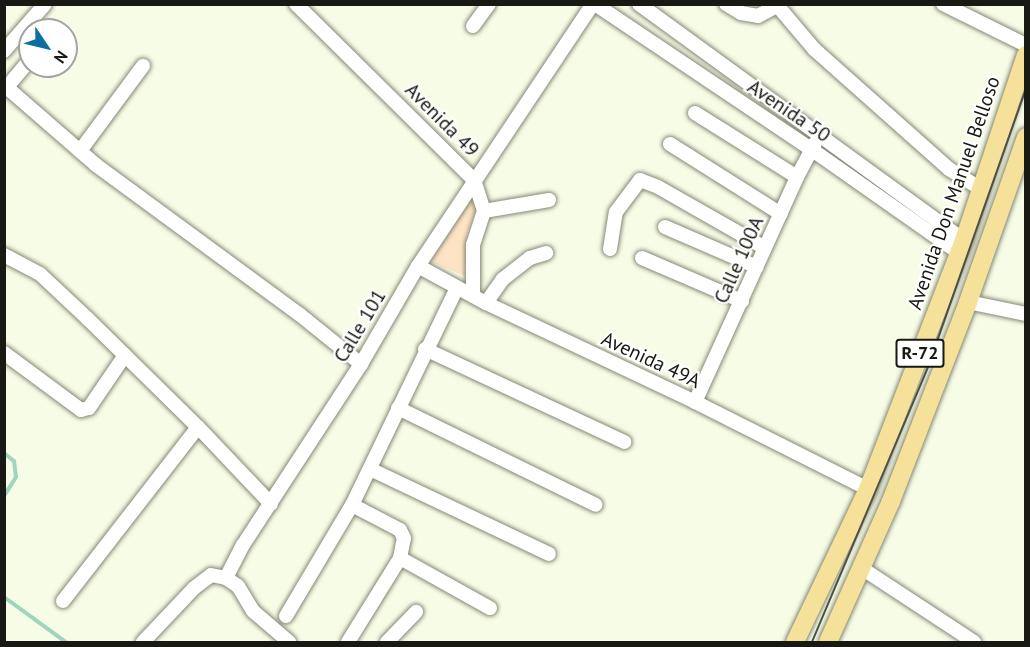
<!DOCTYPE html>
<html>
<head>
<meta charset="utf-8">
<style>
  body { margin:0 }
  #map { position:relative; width:1030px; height:647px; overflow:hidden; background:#f7fce6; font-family:"PT Sans",sans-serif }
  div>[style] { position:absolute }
  .green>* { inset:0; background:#fee3c4 }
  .stream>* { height:4px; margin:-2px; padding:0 2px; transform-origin:2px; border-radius:2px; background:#a0d5bd }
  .roads { filter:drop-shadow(0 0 2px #848875) drop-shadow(0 0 2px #848875) }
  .minor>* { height:14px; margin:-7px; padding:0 7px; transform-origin:7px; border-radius:7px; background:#fff }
  .major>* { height:18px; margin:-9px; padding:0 9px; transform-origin:9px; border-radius:9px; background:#f5e19a }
  .tram>* { height:1.5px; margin:-0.75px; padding:0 0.75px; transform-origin:0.75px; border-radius:0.75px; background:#4e5045 }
  span { translate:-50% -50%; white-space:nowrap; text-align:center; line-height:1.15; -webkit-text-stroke:4.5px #fff; paint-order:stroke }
  .shield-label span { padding:2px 4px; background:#fff; border:2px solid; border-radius:4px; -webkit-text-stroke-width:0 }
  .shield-label { font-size:18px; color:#181912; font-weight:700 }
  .street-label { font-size:20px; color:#181912 }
  .frame { position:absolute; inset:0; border:6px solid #181912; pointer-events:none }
  .north { position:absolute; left:18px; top:18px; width:60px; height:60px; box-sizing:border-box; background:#fff; border:2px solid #a3a3a0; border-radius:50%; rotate:125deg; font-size:16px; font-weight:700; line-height:24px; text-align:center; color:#181912 }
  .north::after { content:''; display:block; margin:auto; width:21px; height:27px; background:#0d6f9d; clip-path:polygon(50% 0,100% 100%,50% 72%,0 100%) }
</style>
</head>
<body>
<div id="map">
  <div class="green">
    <i style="clip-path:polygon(470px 199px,478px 205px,467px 234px,465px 276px,429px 261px)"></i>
  </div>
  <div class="stream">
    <i style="left:4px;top:453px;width:13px;rotate:39deg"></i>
    <i style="left:14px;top:461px;width:16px;rotate:83deg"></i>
    <i style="left:16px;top:477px;width:22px;rotate:122deg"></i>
    <i style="left:4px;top:597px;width:77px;rotate:36deg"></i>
  </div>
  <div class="roads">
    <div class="minor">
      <i style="left:296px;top:4px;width:250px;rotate:44.7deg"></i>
      <i style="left:474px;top:180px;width:33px;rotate:72deg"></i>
      <i style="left:484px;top:211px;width:35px;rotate:108deg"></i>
      <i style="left:473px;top:244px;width:52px;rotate:90deg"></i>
      <i style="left:595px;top:4px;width:260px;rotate:33.9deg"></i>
      <i style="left:811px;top:149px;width:181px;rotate:35.1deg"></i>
      <i style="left:639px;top:4px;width:402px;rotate:36deg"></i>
      <i style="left:726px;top:4px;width:17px;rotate:31deg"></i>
      <i style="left:741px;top:13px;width:17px;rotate:10deg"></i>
      <i style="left:758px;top:16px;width:21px;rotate:-28deg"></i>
      <i style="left:776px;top:4px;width:59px;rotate:49.8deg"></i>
      <i style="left:814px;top:49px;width:181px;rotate:41.6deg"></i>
      <i style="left:949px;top:169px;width:38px;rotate:32deg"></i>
      <i style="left:943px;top:4px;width:93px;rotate:26.3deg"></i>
      <i style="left:473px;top:26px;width:27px;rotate:-54deg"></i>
      <i style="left:4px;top:51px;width:62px;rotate:-48.9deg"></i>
      <i style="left:4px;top:85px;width:122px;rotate:41deg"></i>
      <i style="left:96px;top:165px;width:252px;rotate:36.3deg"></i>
      <i style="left:299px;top:314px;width:80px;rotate:38.9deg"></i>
      <i style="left:7px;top:87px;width:35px;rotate:-50deg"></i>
      <i style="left:695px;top:113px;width:120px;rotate:32.1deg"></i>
      <i style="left:670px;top:144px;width:131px;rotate:32.2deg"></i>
      <i style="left:80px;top:151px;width:106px;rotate:-53.5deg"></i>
      <i style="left:484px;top:211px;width:66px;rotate:-9.6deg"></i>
      <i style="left:665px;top:227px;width:100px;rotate:23.5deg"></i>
      <i style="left:610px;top:249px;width:37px;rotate:-81deg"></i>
      <i style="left:616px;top:212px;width:40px;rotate:-53deg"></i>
      <i style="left:640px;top:180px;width:19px;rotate:21deg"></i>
      <i style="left:658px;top:187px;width:123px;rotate:29.7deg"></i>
      <i style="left:4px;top:255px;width:41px;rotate:27.8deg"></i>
      <i style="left:40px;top:274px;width:66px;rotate:43.2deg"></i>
      <i style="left:88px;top:319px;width:154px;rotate:44.5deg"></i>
      <i style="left:198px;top:427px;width:106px;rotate:46.5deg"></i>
      <i style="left:642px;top:258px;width:109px;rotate:23.3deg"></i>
      <i style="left:418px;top:266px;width:77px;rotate:28.6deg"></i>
      <i style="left:486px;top:303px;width:231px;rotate:25.3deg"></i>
      <i style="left:695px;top:402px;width:194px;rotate:26.7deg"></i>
      <i style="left:968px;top:302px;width:59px;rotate:11.7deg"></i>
      <i style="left:486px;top:303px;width:29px;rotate:-55deg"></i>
      <i style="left:503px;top:279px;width:34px;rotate:-38deg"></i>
      <i style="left:530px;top:258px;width:17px;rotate:-17deg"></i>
      <i style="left:425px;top:349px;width:220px;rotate:25deg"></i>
      <i style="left:4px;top:353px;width:96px;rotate:36.5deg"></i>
      <i style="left:81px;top:410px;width:8px;rotate:-14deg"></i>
      <i style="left:89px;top:408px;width:64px;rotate:-55.8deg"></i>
      <i style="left:695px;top:402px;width:247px;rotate:-65.6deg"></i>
      <i style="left:797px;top:177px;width:38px;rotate:-62deg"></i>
      <i style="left:398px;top:408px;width:220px;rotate:26.1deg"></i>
      <i style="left:370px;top:469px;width:198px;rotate:25.4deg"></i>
      <i style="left:400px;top:558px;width:103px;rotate:29.1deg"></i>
      <i style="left:863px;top:569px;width:133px;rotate:33.3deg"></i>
      <i style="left:226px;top:578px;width:37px;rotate:-63deg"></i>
      <i style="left:243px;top:545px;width:216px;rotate:-56.9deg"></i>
      <i style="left:361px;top:364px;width:113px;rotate:-59.8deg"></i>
      <i style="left:418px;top:266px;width:315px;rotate:-56.3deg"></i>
      <i style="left:63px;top:601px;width:220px;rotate:-52.2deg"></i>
      <i style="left:286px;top:616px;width:129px;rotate:-59.3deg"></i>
      <i style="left:352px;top:505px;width:241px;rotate:-64.2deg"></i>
      <i style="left:143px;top:642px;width:74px;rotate:-46.6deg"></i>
      <i style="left:194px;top:588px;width:21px;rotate:-37deg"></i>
      <i style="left:211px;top:575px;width:15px;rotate:11deg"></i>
      <i style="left:226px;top:578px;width:14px;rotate:34deg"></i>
      <i style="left:238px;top:586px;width:29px;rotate:59deg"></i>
      <i style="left:253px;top:611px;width:48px;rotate:40.7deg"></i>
      <i style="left:348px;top:642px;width:99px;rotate:-58.2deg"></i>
      <i style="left:400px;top:558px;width:20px;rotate:-79deg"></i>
      <i style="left:404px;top:538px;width:9px;rotate:-117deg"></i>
      <i style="left:400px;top:530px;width:54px;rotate:-152.5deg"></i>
      <i style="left:387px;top:642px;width:42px;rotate:-46deg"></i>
    </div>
    <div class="major">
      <i style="left:795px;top:642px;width:170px;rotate:-64.5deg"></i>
      <i style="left:868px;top:489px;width:267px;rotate:-68.9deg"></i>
      <i style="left:964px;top:240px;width:195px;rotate:-71.5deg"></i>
      <i style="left:828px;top:642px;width:154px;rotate:-65.9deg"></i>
      <i style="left:891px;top:501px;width:213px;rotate:-68.8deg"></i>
      <i style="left:968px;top:302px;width:175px;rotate:-70.6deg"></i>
    </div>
  </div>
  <div class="tram">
    <i style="left:812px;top:642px;width:298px;rotate:-67.1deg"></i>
    <i style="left:928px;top:367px;width:296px;rotate:-70.6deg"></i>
  </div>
  <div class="shield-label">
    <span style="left:920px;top:353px">R-72</span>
  </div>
  <div class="street-label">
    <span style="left:789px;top:111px;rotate:34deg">Avenida 50</span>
    <span style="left:442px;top:120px;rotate:45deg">Avenida 49</span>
    <span style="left:954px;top:193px;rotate:-71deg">Avenida Don Manuel Belloso</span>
    <span style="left:739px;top:260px;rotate:-66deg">Calle 100A</span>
    <span style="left:360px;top:326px;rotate:-59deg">Calle 101</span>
    <span style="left:651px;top:360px;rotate:25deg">Avenida 49A</span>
  </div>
  <div class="frame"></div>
  <div class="north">N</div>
</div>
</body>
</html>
